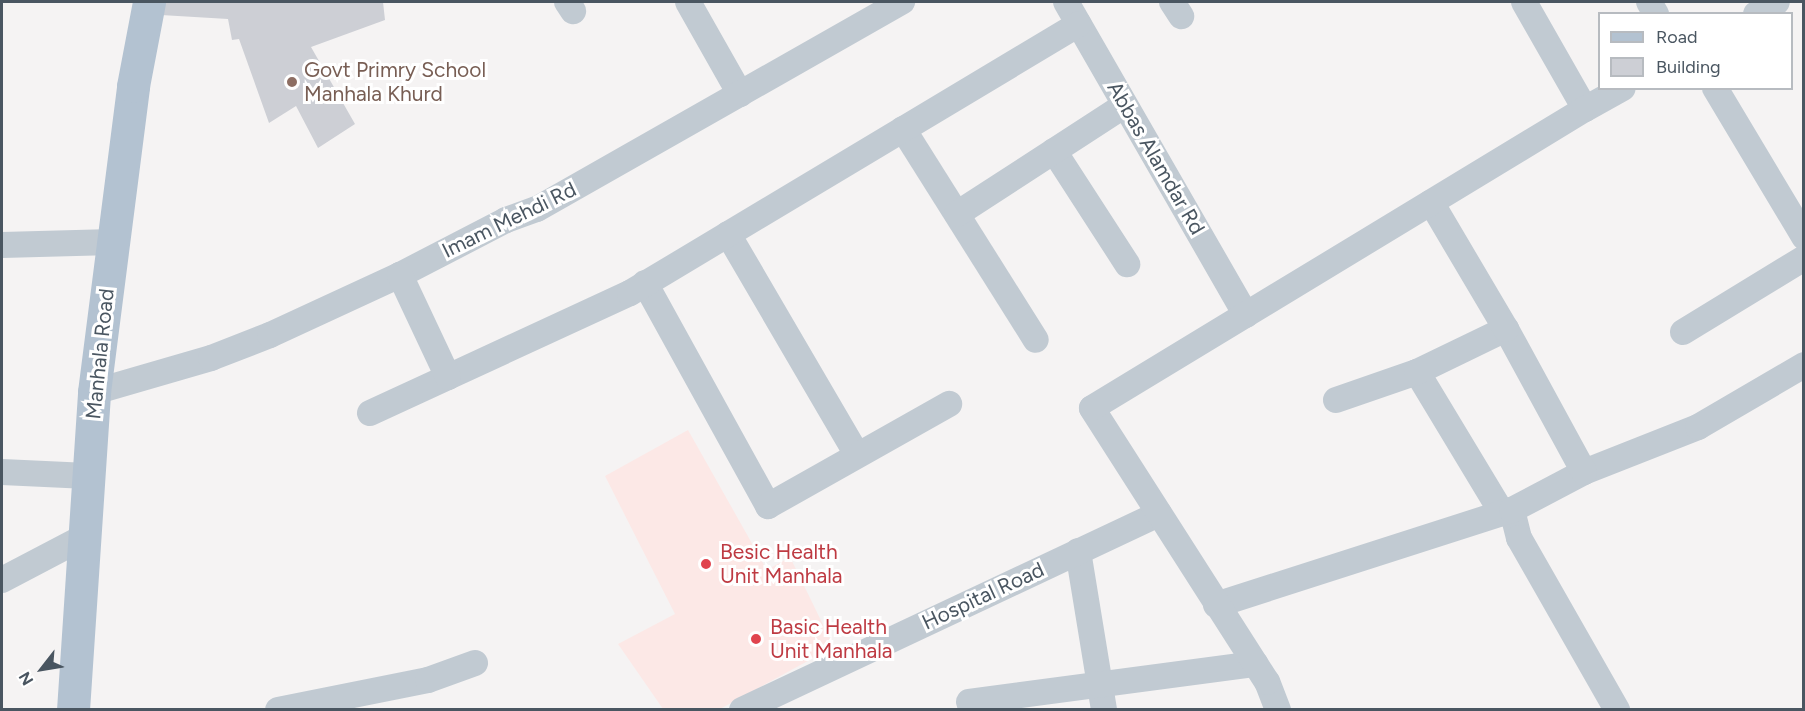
<!DOCTYPE html>
<html>
<head>
<meta charset="utf-8">
<style>
  body { margin:0 }
  #map { position:relative; width:1805px; height:711px; overflow:hidden; background:#f5f3f3; font-family:Figtree,sans-serif }
  div>[style] { position:absolute }
  .medical>* { inset:0; background:#fce8e6 }
  .building>* { inset:0; background:#cdcfd5 }
  .street>* { height:26px; margin:-13px; padding:0 13px; transform-origin:13px; border-radius:13px; background:#c1cad2 }
  .primary>* { height:33px; margin:-16.5px; padding:0 16.5px; transform-origin:16.5px; border-radius:16.5px; background:#b3c2d1 }
  .dots>* { width:16px; height:16px; translate:-50% -50%; box-sizing:border-box; border:3px solid #fff; border-radius:50% }
  span { translate:-50% -50%; white-space:nowrap; text-align:center; line-height:1.15; -webkit-text-stroke:6px #fff; paint-order:stroke }
  .education-label { font-size:21px; color:#785e54 }
  .left { translate:0 -50%; text-align:left }
  .street-label { font-size:21px; color:#4a5661 }
  .health-label { font-size:21px; color:#be3a42 }
  .frame { position:absolute; inset:0; border:3px solid #4a5661; pointer-events:none }
  .legend { position:absolute; left:1598px; top:12px; width:195px; height:78px; box-sizing:border-box; background:#fff; border:2px solid #b7bbc0; margin:0; padding:8px 10px; list-style:none; font-size:18px; color:#4a5661 }
  .legend li { display:flex; align-items:center; gap:12px; height:30px }
  .legend b { width:30px; border:2px solid #b7bbc0 }
  .north { position:absolute; left:12px; top:639px; width:60px; height:60px; -webkit-text-stroke:4px #fff; paint-order:stroke; rotate:239deg; font-size:16px; font-weight:700; line-height:24px; text-align:center; color:#4a5661 }
  .north::after { content:''; display:block; margin:auto; width:21px; height:27px; background:#4a5661; clip-path:polygon(50% 0,100% 100%,50% 72%,0 100%) }
</style>
</head>
<body>
<div id="map">
  <div class="medical">
    <i style="clip-path:polygon(688px 430px,767px 570px,790px 557px,831px 641px,826px 651px,720px 709px,663px 709px,618px 644px,675px 614px,605px 476px)"></i>
  </div>
  <div class="building">
    <i style="clip-path:polygon(164px 2px,383px 2px,385px 20px,311px 47px,355px 124px,318px 148px,296px 106px,269px 123px,239px 39px,232px 40px,228px 19px,161px 15px)"></i>
  </div>
  <div class="street">
    <i style="left:567px;top:2px;width:11px;rotate:56deg"></i>
    <i style="left:688px;top:2px;width:106px;rotate:60.5deg"></i>
    <i style="left:1066px;top:2px;width:361px;rotate:60.1deg"></i>
    <i style="left:1172px;top:2px;width:17px;rotate:57deg"></i>
    <i style="left:1524px;top:2px;width:123px;rotate:60.3deg"></i>
    <i style="left:1649px;top:2px;width:14px;rotate:60deg"></i>
    <i style="left:1756px;top:14px;width:24px;rotate:-30deg"></i>
    <i style="left:1715px;top:88px;width:174px;rotate:59.1deg"></i>
    <i style="left:903px;top:129px;width:249px;rotate:57.8deg"></i>
    <i style="left:1054px;top:151px;width:135px;rotate:57.1deg"></i>
    <i style="left:957px;top:214px;width:200px;rotate:-33deg"></i>
    <i style="left:728px;top:234px;width:256px;rotate:59.7deg"></i>
    <i style="left:2px;top:245px;width:111px;rotate:-1.5deg"></i>
    <i style="left:645px;top:283px;width:255px;rotate:61.1deg"></i>
    <i style="left:768px;top:506px;width:208px;rotate:-29.4deg"></i>
    <i style="left:1683px;top:332px;width:142px;rotate:-31.4deg"></i>
    <i style="left:1417px;top:372px;width:165px;rotate:58.9deg"></i>
    <i style="left:448px;top:377px;width:200px;rotate:-24.8deg"></i>
    <i style="left:630px;top:293px;width:523px;rotate:-30.93deg"></i>
    <i style="left:94px;top:392px;width:122px;rotate:-16.2deg"></i>
    <i style="left:211px;top:358px;width:63px;rotate:-21.3deg"></i>
    <i style="left:270px;top:335px;width:143px;rotate:-24.8deg"></i>
    <i style="left:400px;top:275px;width:119px;rotate:-27.4deg"></i>
    <i style="left:506px;top:220px;width:33px;rotate:-20deg"></i>
    <i style="left:537px;top:209px;width:420px;rotate:-29.6deg"></i>
    <i style="left:1336px;top:400px;width:86px;rotate:-19.1deg"></i>
    <i style="left:1417px;top:372px;width:99px;rotate:-25.8deg"></i>
    <i style="left:370px;top:413px;width:86px;rotate:-24.8deg"></i>
    <i style="left:448px;top:377px;width:113px;rotate:-115.2deg"></i>
    <i style="left:2px;top:472px;width:86px;rotate:2.7deg"></i>
    <i style="left:1584px;top:472px;width:123px;rotate:-21.5deg"></i>
    <i style="left:1698px;top:427px;width:123px;rotate:-30.3deg"></i>
    <i style="left:1512px;top:510px;width:29px;rotate:76deg"></i>
    <i style="left:1519px;top:538px;width:198px;rotate:60.3deg"></i>
    <i style="left:1078px;top:551px;width:161px;rotate:80.7deg"></i>
    <i style="left:2px;top:580px;width:93px;rotate:-27.7deg"></i>
    <i style="left:1216px;top:605px;width:311px;rotate:-17.8deg"></i>
    <i style="left:1512px;top:510px;width:81px;rotate:-27.8deg"></i>
    <i style="left:1584px;top:472px;width:163px;rotate:-118.6deg"></i>
    <i style="left:1506px;top:329px;width:147px;rotate:-120.6deg"></i>
    <i style="left:969px;top:702px;width:289px;rotate:-7.6deg"></i>
    <i style="left:278px;top:710px;width:153px;rotate:-11.3deg"></i>
    <i style="left:428px;top:680px;width:50px;rotate:-19.9deg"></i>
    <i style="left:742px;top:710px;width:461px;rotate:-25.2deg"></i>
    <i style="left:1278px;top:710px;width:30px;rotate:-111deg"></i>
    <i style="left:1267px;top:682px;width:325px;rotate:-122.6deg"></i>
    <i style="left:1092px;top:408px;width:577px;rotate:-31.24deg"></i>
    <i style="left:1585px;top:109px;width:43px;rotate:-28.9deg"></i>
  </div>
  <div class="primary">
    <i style="left:73px;top:710px;width:319px;rotate:-86.2deg"></i>
    <i style="left:94px;top:392px;width:308px;rotate:-82.7deg"></i>
    <i style="left:133px;top:86px;width:86px;rotate:-79.2deg"></i>
  </div>
  <div class="dots">
    <i style="left:292px;top:82px;background:#8d6e63"></i>
    <i style="left:706px;top:564px;background:#e0444e"></i>
    <i style="left:756px;top:639px;background:#e0444e"></i>
  </div>
  <div class="education-label">
    <span class="left" style="left:304px;top:82px">Govt Primry School<br>Manhala Khurd</span>
  </div>
  <div class="street-label">
    <span style="left:1156px;top:158px;rotate:60deg">Abbas Alamdar Rd</span>
    <span style="left:509px;top:220px;rotate:-26deg">Imam Mehdi Rd</span>
    <span style="left:100px;top:354px;rotate:-84deg">Manhala Road</span>
    <span style="left:983px;top:596px;rotate:-25deg">Hospital Road</span>
  </div>
  <div class="health-label">
    <span class="left" style="left:720px;top:564px">Besic Health<br>Unit Manhala</span>
    <span class="left" style="left:770px;top:639px">Basic Health<br>Unit Manhala</span>
  </div>
  <div class="frame"></div>
  <ul class="legend">
  <li><b style="height:8px;background:#b3c2d1"></b>Road</li>
  <li><b style="height:16px;background:#cdcfd5"></b>Building</li>
  </ul>
  <div class="north">N</div>
</div>
</body>
</html>
